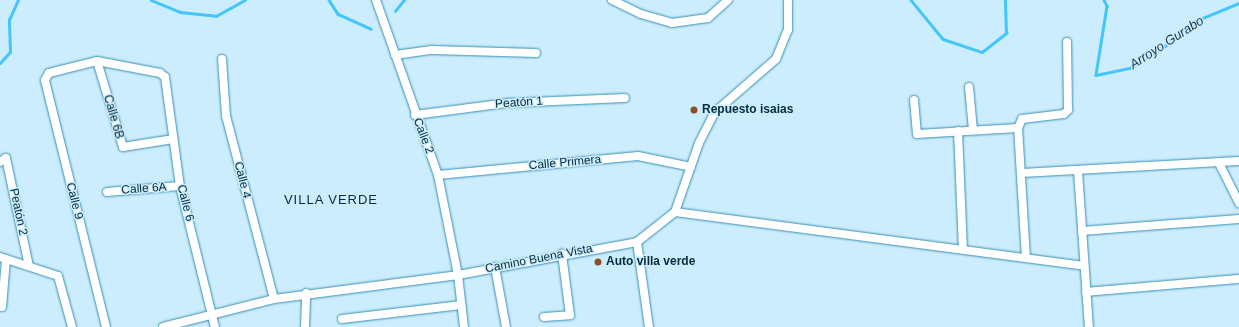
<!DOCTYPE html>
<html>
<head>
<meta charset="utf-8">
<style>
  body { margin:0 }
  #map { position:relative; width:1239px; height:327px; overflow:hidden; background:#ccedfd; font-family:Helvetica,sans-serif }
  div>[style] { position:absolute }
  .stream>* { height:2.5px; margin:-1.25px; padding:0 1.25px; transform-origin:1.25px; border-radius:1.25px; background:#42c6fb }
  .roads { filter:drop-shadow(0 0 1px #358fb5) drop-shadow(0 0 1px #358fb5) }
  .minor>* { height:8px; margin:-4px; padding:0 4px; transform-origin:4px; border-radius:4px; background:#fff }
  .dots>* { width:11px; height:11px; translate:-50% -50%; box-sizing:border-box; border:2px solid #ccedfd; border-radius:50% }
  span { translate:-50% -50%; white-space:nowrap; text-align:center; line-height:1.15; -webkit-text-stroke:3px #ccedfd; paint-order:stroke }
  .street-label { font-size:12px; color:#052c3b }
  .poi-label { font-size:12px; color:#052c3b; font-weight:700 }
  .left { translate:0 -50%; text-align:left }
  .water-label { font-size:13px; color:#18333f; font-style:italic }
  .neighbourhood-label { font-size:13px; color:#052c3b; letter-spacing:1px }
</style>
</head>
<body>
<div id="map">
  <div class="stream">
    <i style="left:151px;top:0;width:31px;rotate:22deg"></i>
    <i style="left:180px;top:12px;width:36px;rotate:6deg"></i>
    <i style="left:216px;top:16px;width:33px;rotate:-29deg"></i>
    <i style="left:329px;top:0;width:17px;rotate:57deg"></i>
    <i style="left:338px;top:14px;width:36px;rotate:24deg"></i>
    <i style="left:911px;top:0;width:50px;rotate:50.6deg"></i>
    <i style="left:943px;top:39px;width:41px;rotate:18.4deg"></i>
    <i style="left:982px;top:52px;width:31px;rotate:-38deg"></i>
    <i style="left:1006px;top:33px;width:33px;rotate:-92deg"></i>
    <i style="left:1104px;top:0;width:7px;rotate:63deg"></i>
    <i style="left:1107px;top:6px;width:70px;rotate:99.1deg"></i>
    <i style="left:1096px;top:75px;width:35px;rotate:-12deg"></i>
    <i style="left:1130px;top:68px;width:41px;rotate:-32.2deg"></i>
    <i style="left:1165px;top:46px;width:37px;rotate:-41deg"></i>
    <i style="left:1193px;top:22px;width:50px;rotate:-22.4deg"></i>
    <i style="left:395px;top:11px;width:14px;rotate:-51deg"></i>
    <i style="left:0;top:63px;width:15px;rotate:-48deg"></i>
    <i style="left:10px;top:52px;width:32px;rotate:-92deg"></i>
    <i style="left:9px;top:20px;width:22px;rotate:-66deg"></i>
  </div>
  <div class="roads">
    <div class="minor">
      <i style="left:376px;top:0;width:186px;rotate:70.5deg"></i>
      <i style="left:438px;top:175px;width:102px;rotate:78.7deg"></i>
      <i style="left:458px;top:275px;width:52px;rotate:83.4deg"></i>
      <i style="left:612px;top:0;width:32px;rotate:26deg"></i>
      <i style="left:641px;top:14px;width:32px;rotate:16deg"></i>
      <i style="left:672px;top:23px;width:36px;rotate:-8deg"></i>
      <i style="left:708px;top:18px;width:27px;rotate:-42deg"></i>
      <i style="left:395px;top:55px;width:37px;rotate:-8deg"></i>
      <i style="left:432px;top:50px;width:104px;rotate:1.7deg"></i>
      <i style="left:222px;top:59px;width:57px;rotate:86deg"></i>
      <i style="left:226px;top:116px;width:189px;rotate:75.3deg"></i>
      <i style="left:97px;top:61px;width:90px;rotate:73.2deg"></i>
      <i style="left:123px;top:147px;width:51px;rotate:-9.1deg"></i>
      <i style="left:969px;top:87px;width:43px;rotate:84.7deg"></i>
      <i style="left:914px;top:100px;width:34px;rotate:85deg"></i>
      <i style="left:917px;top:134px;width:101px;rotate:-3.4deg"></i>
      <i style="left:415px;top:115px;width:94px;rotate:-7.4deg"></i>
      <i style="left:508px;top:103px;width:117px;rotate:-2.4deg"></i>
      <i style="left:958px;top:131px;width:118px;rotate:87.6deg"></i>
      <i style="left:0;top:162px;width:7px;rotate:-34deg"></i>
      <i style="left:6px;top:158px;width:110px;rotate:78deg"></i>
      <i style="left:1219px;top:163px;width:45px;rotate:63.4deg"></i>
      <i style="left:1078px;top:171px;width:156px;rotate:86deg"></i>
      <i style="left:1022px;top:173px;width:217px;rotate:-3.2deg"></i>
      <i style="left:438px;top:175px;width:201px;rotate:-5.4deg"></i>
      <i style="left:638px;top:156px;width:54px;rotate:11.7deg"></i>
      <i style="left:107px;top:192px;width:73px;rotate:-4.7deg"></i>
      <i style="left:675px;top:212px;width:413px;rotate:7.5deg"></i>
      <i style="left:1082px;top:231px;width:157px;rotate:-4.4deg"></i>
      <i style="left:637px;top:242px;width:86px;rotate:82deg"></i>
      <i style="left:0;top:257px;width:61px;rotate:18.1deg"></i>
      <i style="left:58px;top:276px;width:53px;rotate:74.6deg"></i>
      <i style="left:1026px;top:258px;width:130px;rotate:-93.5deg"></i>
      <i style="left:1018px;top:128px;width:10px;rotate:-66deg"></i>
      <i style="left:1022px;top:119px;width:42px;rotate:-6.8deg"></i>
      <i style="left:1064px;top:114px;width:6px;rotate:-45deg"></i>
      <i style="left:1068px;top:110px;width:68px;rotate:-90.8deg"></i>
      <i style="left:495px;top:267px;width:61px;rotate:79.6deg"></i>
      <i style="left:1086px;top:292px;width:154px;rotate:-4.9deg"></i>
      <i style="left:2px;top:307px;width:48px;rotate:-85.2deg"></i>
      <i style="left:544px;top:317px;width:26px;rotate:-4deg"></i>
      <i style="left:570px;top:315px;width:62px;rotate:-97.5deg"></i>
      <i style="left:342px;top:319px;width:120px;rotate:-6.7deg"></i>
      <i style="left:106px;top:327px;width:254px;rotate:-103.9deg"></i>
      <i style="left:45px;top:80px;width:8px;rotate:-60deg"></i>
      <i style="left:49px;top:73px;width:49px;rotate:-14deg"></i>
      <i style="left:97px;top:61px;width:64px;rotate:10.8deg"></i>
      <i style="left:160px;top:73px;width:6px;rotate:39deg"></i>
      <i style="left:165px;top:77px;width:110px;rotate:82.2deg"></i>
      <i style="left:180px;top:186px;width:145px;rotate:76.1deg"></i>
      <i style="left:163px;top:327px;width:114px;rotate:-14.2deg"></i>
      <i style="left:274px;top:299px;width:186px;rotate:-7.4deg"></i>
      <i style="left:458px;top:275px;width:182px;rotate:-10.4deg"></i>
      <i style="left:637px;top:242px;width:48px;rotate:-38.3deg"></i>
      <i style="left:675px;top:212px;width:73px;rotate:-70.8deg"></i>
      <i style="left:699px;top:143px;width:35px;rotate:-63deg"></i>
      <i style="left:715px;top:112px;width:81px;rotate:-41deg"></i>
      <i style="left:776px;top:59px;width:31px;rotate:-68deg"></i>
      <i style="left:788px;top:30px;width:30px;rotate:-90deg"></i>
      <i style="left:305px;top:327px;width:34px;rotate:-88deg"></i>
    </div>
  </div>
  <div class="dots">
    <i style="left:694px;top:110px;background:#914c22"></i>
    <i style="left:598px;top:262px;background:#914c22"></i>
  </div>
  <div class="street-label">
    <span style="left:519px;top:103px;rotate:-4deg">Peatón 1</span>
    <span style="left:113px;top:117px;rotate:74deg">Calle 6B</span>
    <span style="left:423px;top:136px;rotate:69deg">Calle 2</span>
    <span style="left:565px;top:163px;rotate:-5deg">Calle Primera</span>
    <span style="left:242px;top:180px;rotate:76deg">Calle 4</span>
    <span style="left:144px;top:189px;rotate:-4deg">Calle 6A</span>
    <span style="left:74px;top:201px;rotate:76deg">Calle 9</span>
    <span style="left:185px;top:203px;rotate:76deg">Calle 6</span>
    <span style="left:18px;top:212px;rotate:78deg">Peatón 2</span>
    <span style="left:539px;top:259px;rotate:-11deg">Camino Buena Vista</span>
  </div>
  <div class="poi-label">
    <span class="left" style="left:702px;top:110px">Repuesto isaias</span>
    <span class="left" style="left:606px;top:262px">Auto villa verde</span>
  </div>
  <div class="water-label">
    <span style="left:1167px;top:43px;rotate:-33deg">Arroyo Gurabo</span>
  </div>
  <div class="neighbourhood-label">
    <span style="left:331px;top:200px">VILLA VERDE</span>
  </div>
</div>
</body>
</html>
